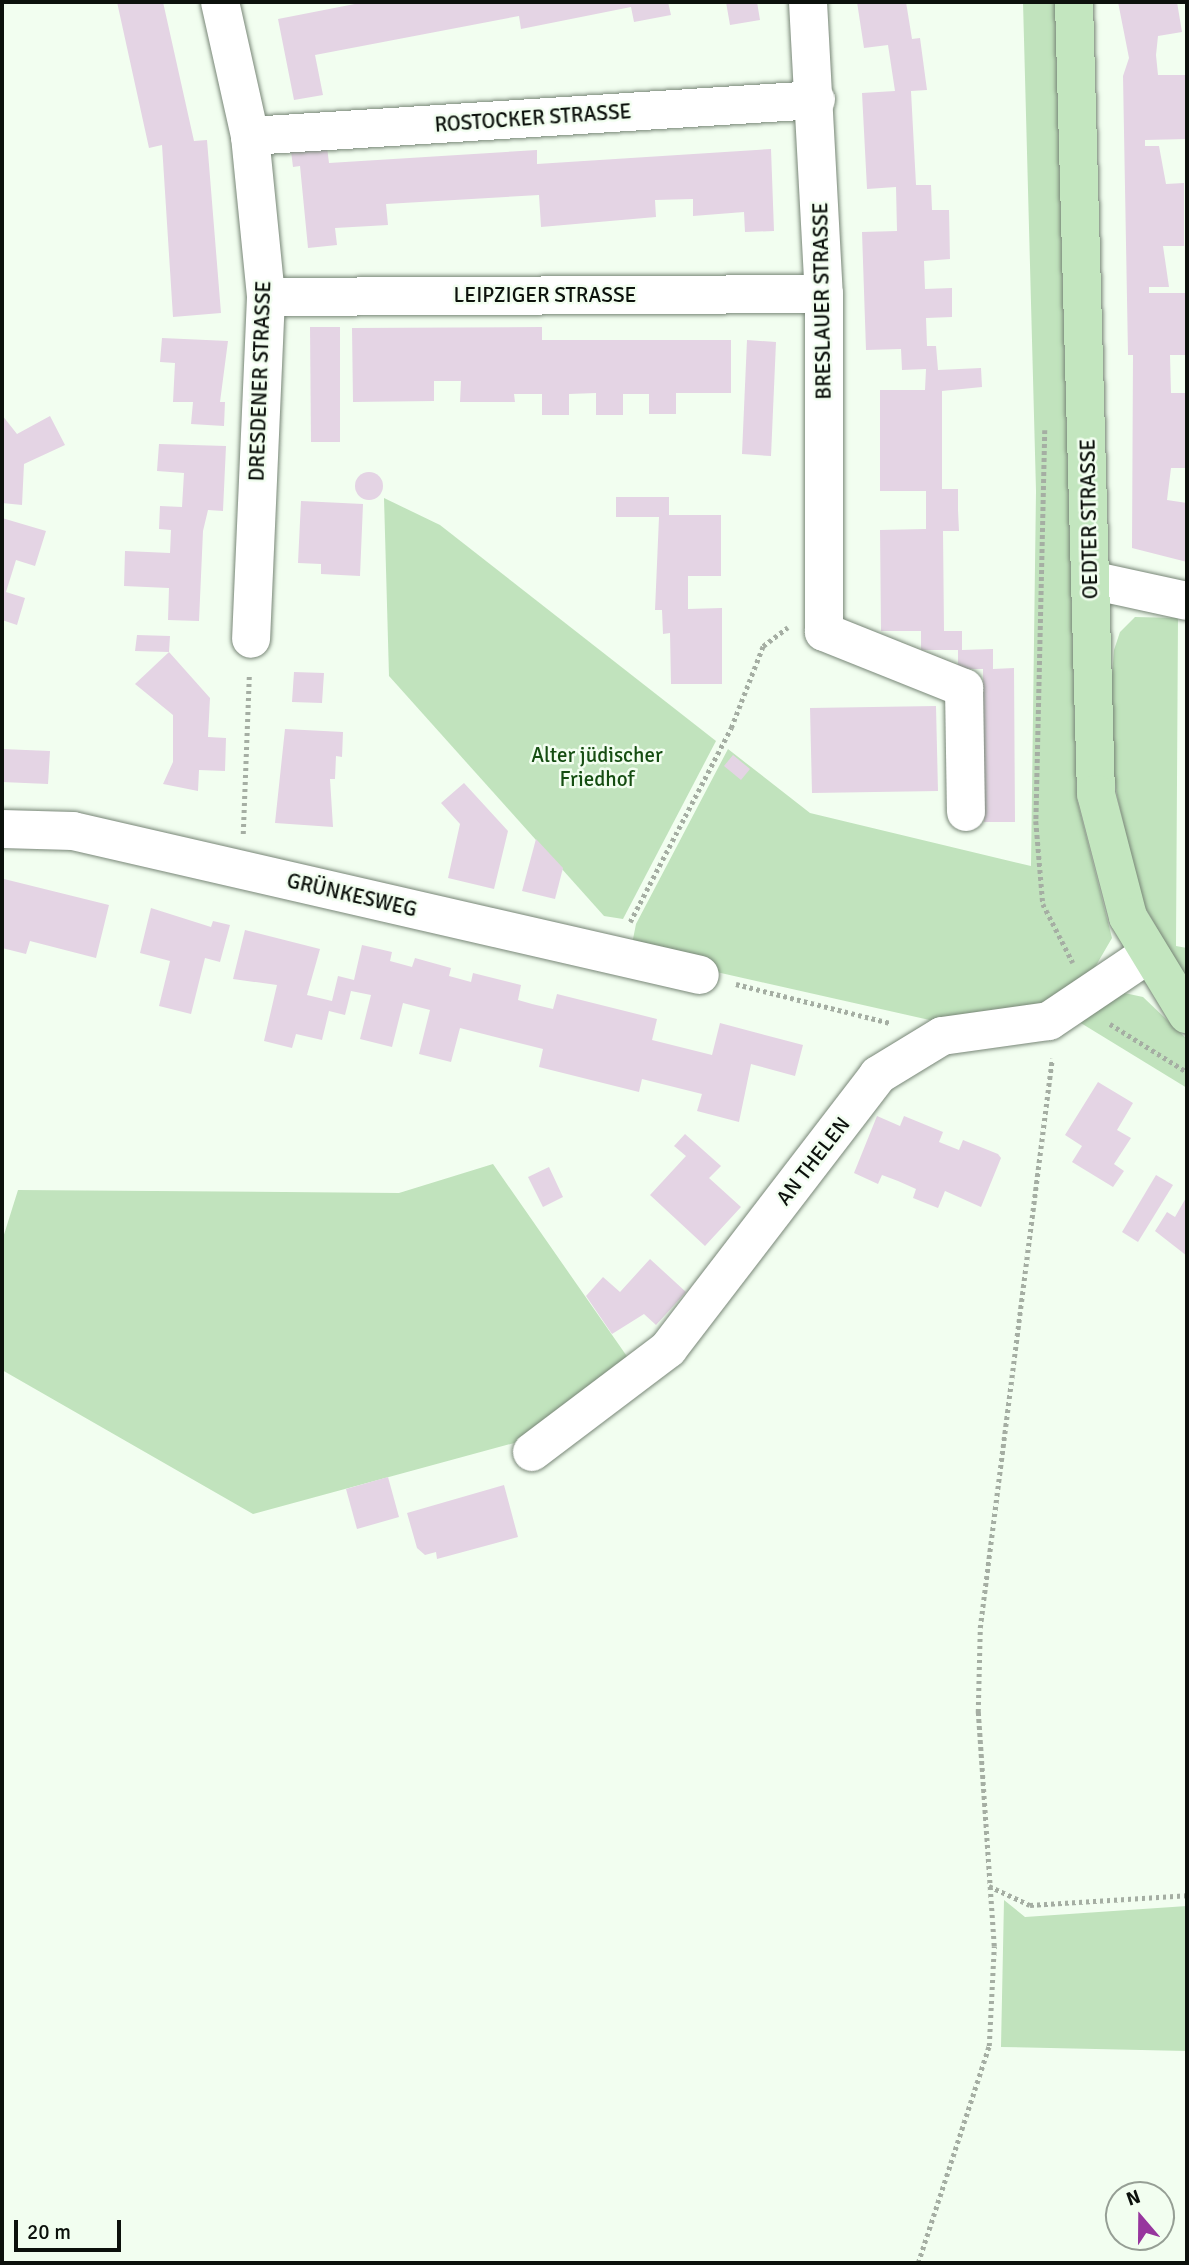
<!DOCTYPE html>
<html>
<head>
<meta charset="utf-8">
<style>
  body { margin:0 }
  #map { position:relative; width:1189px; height:2265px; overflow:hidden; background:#f2fef0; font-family:Signika,sans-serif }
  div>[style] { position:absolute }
  .green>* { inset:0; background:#c1e3bd }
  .building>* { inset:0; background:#e4d4e4 }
  .round { border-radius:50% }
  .path>* { height:4.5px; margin-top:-2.25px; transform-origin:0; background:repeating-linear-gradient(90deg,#a5aea3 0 3.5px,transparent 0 7px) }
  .roads { filter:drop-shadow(0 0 2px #788677) drop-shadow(0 0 2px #788677) }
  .minor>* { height:38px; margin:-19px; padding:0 19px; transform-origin:19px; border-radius:19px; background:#fff }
  .major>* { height:38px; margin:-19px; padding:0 19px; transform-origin:19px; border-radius:19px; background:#c3e6bf }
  span { translate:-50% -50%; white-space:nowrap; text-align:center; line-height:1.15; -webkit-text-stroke:5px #f2fef0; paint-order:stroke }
  .street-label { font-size:21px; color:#0c110c }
  .park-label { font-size:21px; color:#154d11 }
  .frame { position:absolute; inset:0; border:4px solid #0c110c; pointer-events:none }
  .north { position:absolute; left:1105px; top:2181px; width:70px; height:70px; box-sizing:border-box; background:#f2fef0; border:2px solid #969f95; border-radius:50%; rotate:340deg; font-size:19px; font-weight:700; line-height:28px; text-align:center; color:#0c110c }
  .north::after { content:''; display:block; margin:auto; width:24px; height:32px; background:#97369e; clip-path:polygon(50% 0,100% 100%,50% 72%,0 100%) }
  .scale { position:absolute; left:14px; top:2220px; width:107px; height:32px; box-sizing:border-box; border:4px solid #0c110c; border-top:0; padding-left:9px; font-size:21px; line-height:24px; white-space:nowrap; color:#0c110c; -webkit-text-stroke:5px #f2fef0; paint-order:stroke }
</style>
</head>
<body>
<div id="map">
  <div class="green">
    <i style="clip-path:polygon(1023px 2px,1055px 2px,1077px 800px,1112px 938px,1083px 988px,1029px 1008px,934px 1021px,641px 955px,632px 944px,636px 924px,728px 749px,810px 813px,1031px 866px,1036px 491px)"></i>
    <i style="clip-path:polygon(384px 498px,440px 525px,716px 741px,623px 919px,604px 916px,389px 676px)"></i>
    <i style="clip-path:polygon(1135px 617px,1178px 618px,1176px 946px,1187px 948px,1187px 981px,1141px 900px,1117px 795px,1108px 730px,1114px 650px,1120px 632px)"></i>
    <i style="clip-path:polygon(1115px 991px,1143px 997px,1187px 1039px,1187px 1088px,1071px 1017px)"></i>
    <i style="clip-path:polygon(493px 1164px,633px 1365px,525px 1440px,253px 1514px,2px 1370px,2px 1241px,18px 1190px,399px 1193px)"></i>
    <i style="clip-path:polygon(1004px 1900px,1025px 1917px,1187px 1906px,1187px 2051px,1001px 2047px)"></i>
  </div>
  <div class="building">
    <i style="clip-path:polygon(117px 2px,163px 2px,194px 141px,207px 140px,221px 313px,173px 317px,162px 145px,149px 148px)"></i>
    <i style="clip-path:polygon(365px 2px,668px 2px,671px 15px,634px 22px,631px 7px,521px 29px,519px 16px,315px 55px,323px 95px,294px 100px,278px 19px)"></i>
    <i style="clip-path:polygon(726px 2px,757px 2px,760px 20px,730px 25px)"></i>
    <i style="clip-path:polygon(857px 2px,906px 2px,912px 39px,920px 38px,927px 90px,911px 91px,916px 185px,931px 185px,932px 210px,949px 210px,950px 259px,924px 261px,925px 289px,952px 288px,952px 317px,926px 318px,927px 346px,936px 346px,938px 370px,981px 368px,982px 387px,942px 391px,942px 489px,958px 489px,958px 510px,959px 531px,943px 531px,944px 631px,962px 631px,962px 650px,993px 649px,993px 669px,1014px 668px,1015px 822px,984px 822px,983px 669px,958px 669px,958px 650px,921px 650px,921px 631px,881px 631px,880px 530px,926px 529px,926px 491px,880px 491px,880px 390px,925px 390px,926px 369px,902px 370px,901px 349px,866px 350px,862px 232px,897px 231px,896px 187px,867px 189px,862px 93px,895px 91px,888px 45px,864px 48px)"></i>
    <i style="clip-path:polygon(1118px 2px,1177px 2px,1182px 32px,1158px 36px,1156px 55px,1158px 75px,1186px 75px,1187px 139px,1145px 140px,1145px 146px,1159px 146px,1166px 184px,1184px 183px,1184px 246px,1163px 246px,1169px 287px,1149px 287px,1149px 293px,1187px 293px,1187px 355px,1170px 355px,1171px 393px,1187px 393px,1187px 468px,1171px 468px,1167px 500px,1187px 503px,1187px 562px,1132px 548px,1133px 355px,1128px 355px,1123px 76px,1129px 58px)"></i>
    <i style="clip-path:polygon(327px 147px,329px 163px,537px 150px,537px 164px,771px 149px,774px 231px,745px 232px,744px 212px,693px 216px,693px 199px,655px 200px,656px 217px,541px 227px,539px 195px,386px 204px,388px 225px,335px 228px,337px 245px,308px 248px,300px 166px,293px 167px,291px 151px)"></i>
    <i style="clip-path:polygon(310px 327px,340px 327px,340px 442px,311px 442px)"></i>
    <i style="clip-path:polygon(542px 327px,542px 340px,731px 340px,731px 393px,676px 393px,676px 414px,649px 414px,649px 394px,623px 394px,623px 415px,596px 415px,596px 393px,569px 394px,569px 415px,542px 415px,542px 394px,514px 394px,515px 402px,460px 402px,461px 381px,434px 381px,434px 401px,353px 402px,352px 328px)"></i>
    <i style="clip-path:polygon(162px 338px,228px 341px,220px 402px,225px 402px,224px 426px,191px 424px,193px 402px,173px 402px,175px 363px,160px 362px)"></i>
    <i style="clip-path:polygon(747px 340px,776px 342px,771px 456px,742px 454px)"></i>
    <i style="clip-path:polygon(2px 415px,17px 434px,50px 416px,65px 445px,24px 464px,22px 505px,2px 503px)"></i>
    <i style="clip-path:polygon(159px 444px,226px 446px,223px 511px,208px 510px,203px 531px,199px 621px,168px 620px,169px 588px,124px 586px,125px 551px,170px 553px,171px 530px,159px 529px,160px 506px,182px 507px,184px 473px,157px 471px)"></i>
    <i class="round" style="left:355px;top:472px;width:28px;height:28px"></i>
    <i style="clip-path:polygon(616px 497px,669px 497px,669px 515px,721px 515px,721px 576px,688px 576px,688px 609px,722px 608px,722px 684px,671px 684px,670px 633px,663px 634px,662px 610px,655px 610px,659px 517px,616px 517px)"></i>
    <i style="clip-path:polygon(301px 501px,363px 504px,360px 576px,321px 574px,321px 564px,298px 563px)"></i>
    <i style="clip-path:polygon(2px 518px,46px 531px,35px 566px,16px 560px,6px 592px,25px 598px,17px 625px,2px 620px)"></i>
    <i style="clip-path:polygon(137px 635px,170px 636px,169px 652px,135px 651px)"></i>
    <i style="clip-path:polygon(169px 652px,210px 698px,208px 737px,226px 738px,225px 771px,199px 770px,198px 791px,163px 784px,173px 762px,173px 715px,135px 684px)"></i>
    <i style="clip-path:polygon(294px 672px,324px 673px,322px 703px,292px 702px)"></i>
    <i style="clip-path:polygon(936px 706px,938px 791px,812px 793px,810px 708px)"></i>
    <i style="clip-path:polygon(285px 729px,343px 732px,342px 757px,336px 756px,335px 779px,330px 779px,333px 827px,275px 823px)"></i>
    <i style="clip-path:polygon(2px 749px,50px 751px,48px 784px,2px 782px)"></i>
    <i style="clip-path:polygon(733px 755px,750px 769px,741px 780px,724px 766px)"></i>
    <i style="clip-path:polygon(464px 783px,508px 831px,494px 889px,448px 878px,460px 824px,441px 803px)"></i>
    <i style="clip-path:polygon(536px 839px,563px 868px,555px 899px,522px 891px)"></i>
    <i style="clip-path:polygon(4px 879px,109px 905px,96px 958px,30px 941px,26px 954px,2px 948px)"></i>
    <i style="clip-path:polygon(151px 908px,211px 927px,213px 921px,230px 925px,220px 962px,205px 958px,191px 1014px,159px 1006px,170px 961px,140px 953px)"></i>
    <i style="clip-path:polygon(245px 930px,320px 949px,307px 995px,332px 1001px,338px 976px,354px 980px,362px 945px,392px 952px,390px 961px,412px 967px,415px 958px,451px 968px,449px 976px,471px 982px,473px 973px,521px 985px,518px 1000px,532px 1004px,553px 1009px,557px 994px,657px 1019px,652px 1040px,712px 1055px,720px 1023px,803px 1045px,795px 1076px,751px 1064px,739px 1122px,697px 1111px,702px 1094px,642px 1079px,639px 1092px,539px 1067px,543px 1049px,460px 1028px,451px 1062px,419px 1054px,430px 1010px,403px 1003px,392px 1047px,360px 1039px,371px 995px,351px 991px,345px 1015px,329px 1011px,322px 1040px,296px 1034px,292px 1048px,264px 1041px,277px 985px,233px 979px)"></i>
    <i style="clip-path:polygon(1098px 1082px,1133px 1103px,1117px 1130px,1131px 1138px,1114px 1164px,1124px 1171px,1113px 1187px,1072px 1162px,1082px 1146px,1065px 1135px)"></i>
    <i style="clip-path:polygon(877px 1116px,900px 1126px,904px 1116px,943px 1132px,939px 1142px,959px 1150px,963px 1140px,998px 1154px,1001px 1158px,981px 1207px,945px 1191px,938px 1208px,913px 1198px,916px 1189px,898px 1181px,882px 1175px,878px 1184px,854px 1173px)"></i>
    <i style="clip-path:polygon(685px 1134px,721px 1166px,709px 1178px,741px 1207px,705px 1246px,650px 1195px,686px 1156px,674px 1146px)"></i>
    <i style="clip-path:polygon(549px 1167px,563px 1197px,543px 1207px,528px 1177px)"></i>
    <i style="clip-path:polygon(1156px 1175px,1173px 1185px,1138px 1242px,1122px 1232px)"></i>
    <i style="clip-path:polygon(1187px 1196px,1187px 1256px,1155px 1231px,1167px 1212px,1175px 1217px)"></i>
    <i style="clip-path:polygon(650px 1259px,686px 1292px,656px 1325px,644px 1314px,612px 1334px,586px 1296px,603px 1277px,620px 1292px)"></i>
    <i style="clip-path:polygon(388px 1477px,399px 1517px,357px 1529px,346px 1489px)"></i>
    <i style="clip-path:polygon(504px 1485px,518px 1537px,437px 1559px,436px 1552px,425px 1555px,417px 1548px,407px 1513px)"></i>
  </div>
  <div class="path">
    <i style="left:1045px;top:430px;width:391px;rotate:91.3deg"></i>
    <i style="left:1036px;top:821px;width:83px;rotate:85.2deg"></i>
    <i style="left:1043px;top:904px;width:66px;rotate:63deg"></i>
    <i style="left:243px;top:834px;width:159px;rotate:-87.8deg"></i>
    <i style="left:630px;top:922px;width:219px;rotate:-62.5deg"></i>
    <i style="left:731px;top:728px;width:88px;rotate:-68.7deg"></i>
    <i style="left:763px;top:646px;width:31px;rotate:-37deg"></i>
    <i style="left:736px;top:984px;width:159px;rotate:14.2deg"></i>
    <i style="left:1110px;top:1024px;width:91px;rotate:31.9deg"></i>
    <i style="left:989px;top:1886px;width:45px;rotate:24.9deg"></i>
    <i style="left:1030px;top:1905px;width:157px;rotate:-3.6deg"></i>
    <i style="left:918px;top:2263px;width:228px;rotate:-71.9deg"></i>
    <i style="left:989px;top:2046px;width:100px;rotate:-87.1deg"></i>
    <i style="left:994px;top:1946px;width:235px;rotate:-93.9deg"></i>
    <i style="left:978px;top:1712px;width:84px;rotate:-88.6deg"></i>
    <i style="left:980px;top:1628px;width:574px;rotate:-82.79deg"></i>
  </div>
  <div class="roads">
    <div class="minor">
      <i style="left:220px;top:2px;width:137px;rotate:77.4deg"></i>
      <i style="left:250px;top:136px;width:162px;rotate:84.3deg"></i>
      <i style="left:266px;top:297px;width:342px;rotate:92.5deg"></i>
      <i style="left:808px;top:2px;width:292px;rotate:86.9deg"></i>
      <i style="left:824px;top:294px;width:338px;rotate:90deg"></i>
      <i style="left:824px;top:632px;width:151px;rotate:21.8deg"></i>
      <i style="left:964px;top:688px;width:124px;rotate:89.1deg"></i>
      <i style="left:250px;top:136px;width:567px;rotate:-3.64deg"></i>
      <i style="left:266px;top:297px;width:558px;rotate:-0.31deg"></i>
      <i style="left:1091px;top:580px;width:98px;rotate:12.3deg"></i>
      <i style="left:2px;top:829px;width:71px;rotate:1.6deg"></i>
      <i style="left:73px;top:831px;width:643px;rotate:12.93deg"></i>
      <i style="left:532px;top:1452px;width:171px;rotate:-37.1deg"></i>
      <i style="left:668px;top:1349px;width:345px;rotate:-52.5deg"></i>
      <i style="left:878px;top:1075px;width:75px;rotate:-31.4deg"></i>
      <i style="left:942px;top:1036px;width:108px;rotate:-8deg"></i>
      <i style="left:1049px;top:1021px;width:118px;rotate:-34deg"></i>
    </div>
    <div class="major">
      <i style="left:1074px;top:2px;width:792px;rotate:88.41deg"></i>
      <i style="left:1096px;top:794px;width:127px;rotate:75.4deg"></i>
      <i style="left:1128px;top:917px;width:114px;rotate:58.7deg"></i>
    </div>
  </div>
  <div class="street-label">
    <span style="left:533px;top:118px;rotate:-4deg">ROSTOCKER STRASSE</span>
    <span style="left:545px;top:295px">LEIPZIGER STRASSE</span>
    <span style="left:822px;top:301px;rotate:-91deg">BRESLAUER STRASSE</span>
    <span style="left:260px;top:381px;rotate:-88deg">DRESDENER STRASSE</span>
    <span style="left:1089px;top:519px;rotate:-91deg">OEDTER STRASSE</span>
    <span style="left:352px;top:895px;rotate:13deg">GRÜNKESWEG</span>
    <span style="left:813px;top:1161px;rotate:-52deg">AN THELEN</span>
  </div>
  <div class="park-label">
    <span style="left:597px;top:767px">Alter jüdischer<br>Friedhof</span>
  </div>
  <div class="frame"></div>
  <div class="north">N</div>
  <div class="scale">20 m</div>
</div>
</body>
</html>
